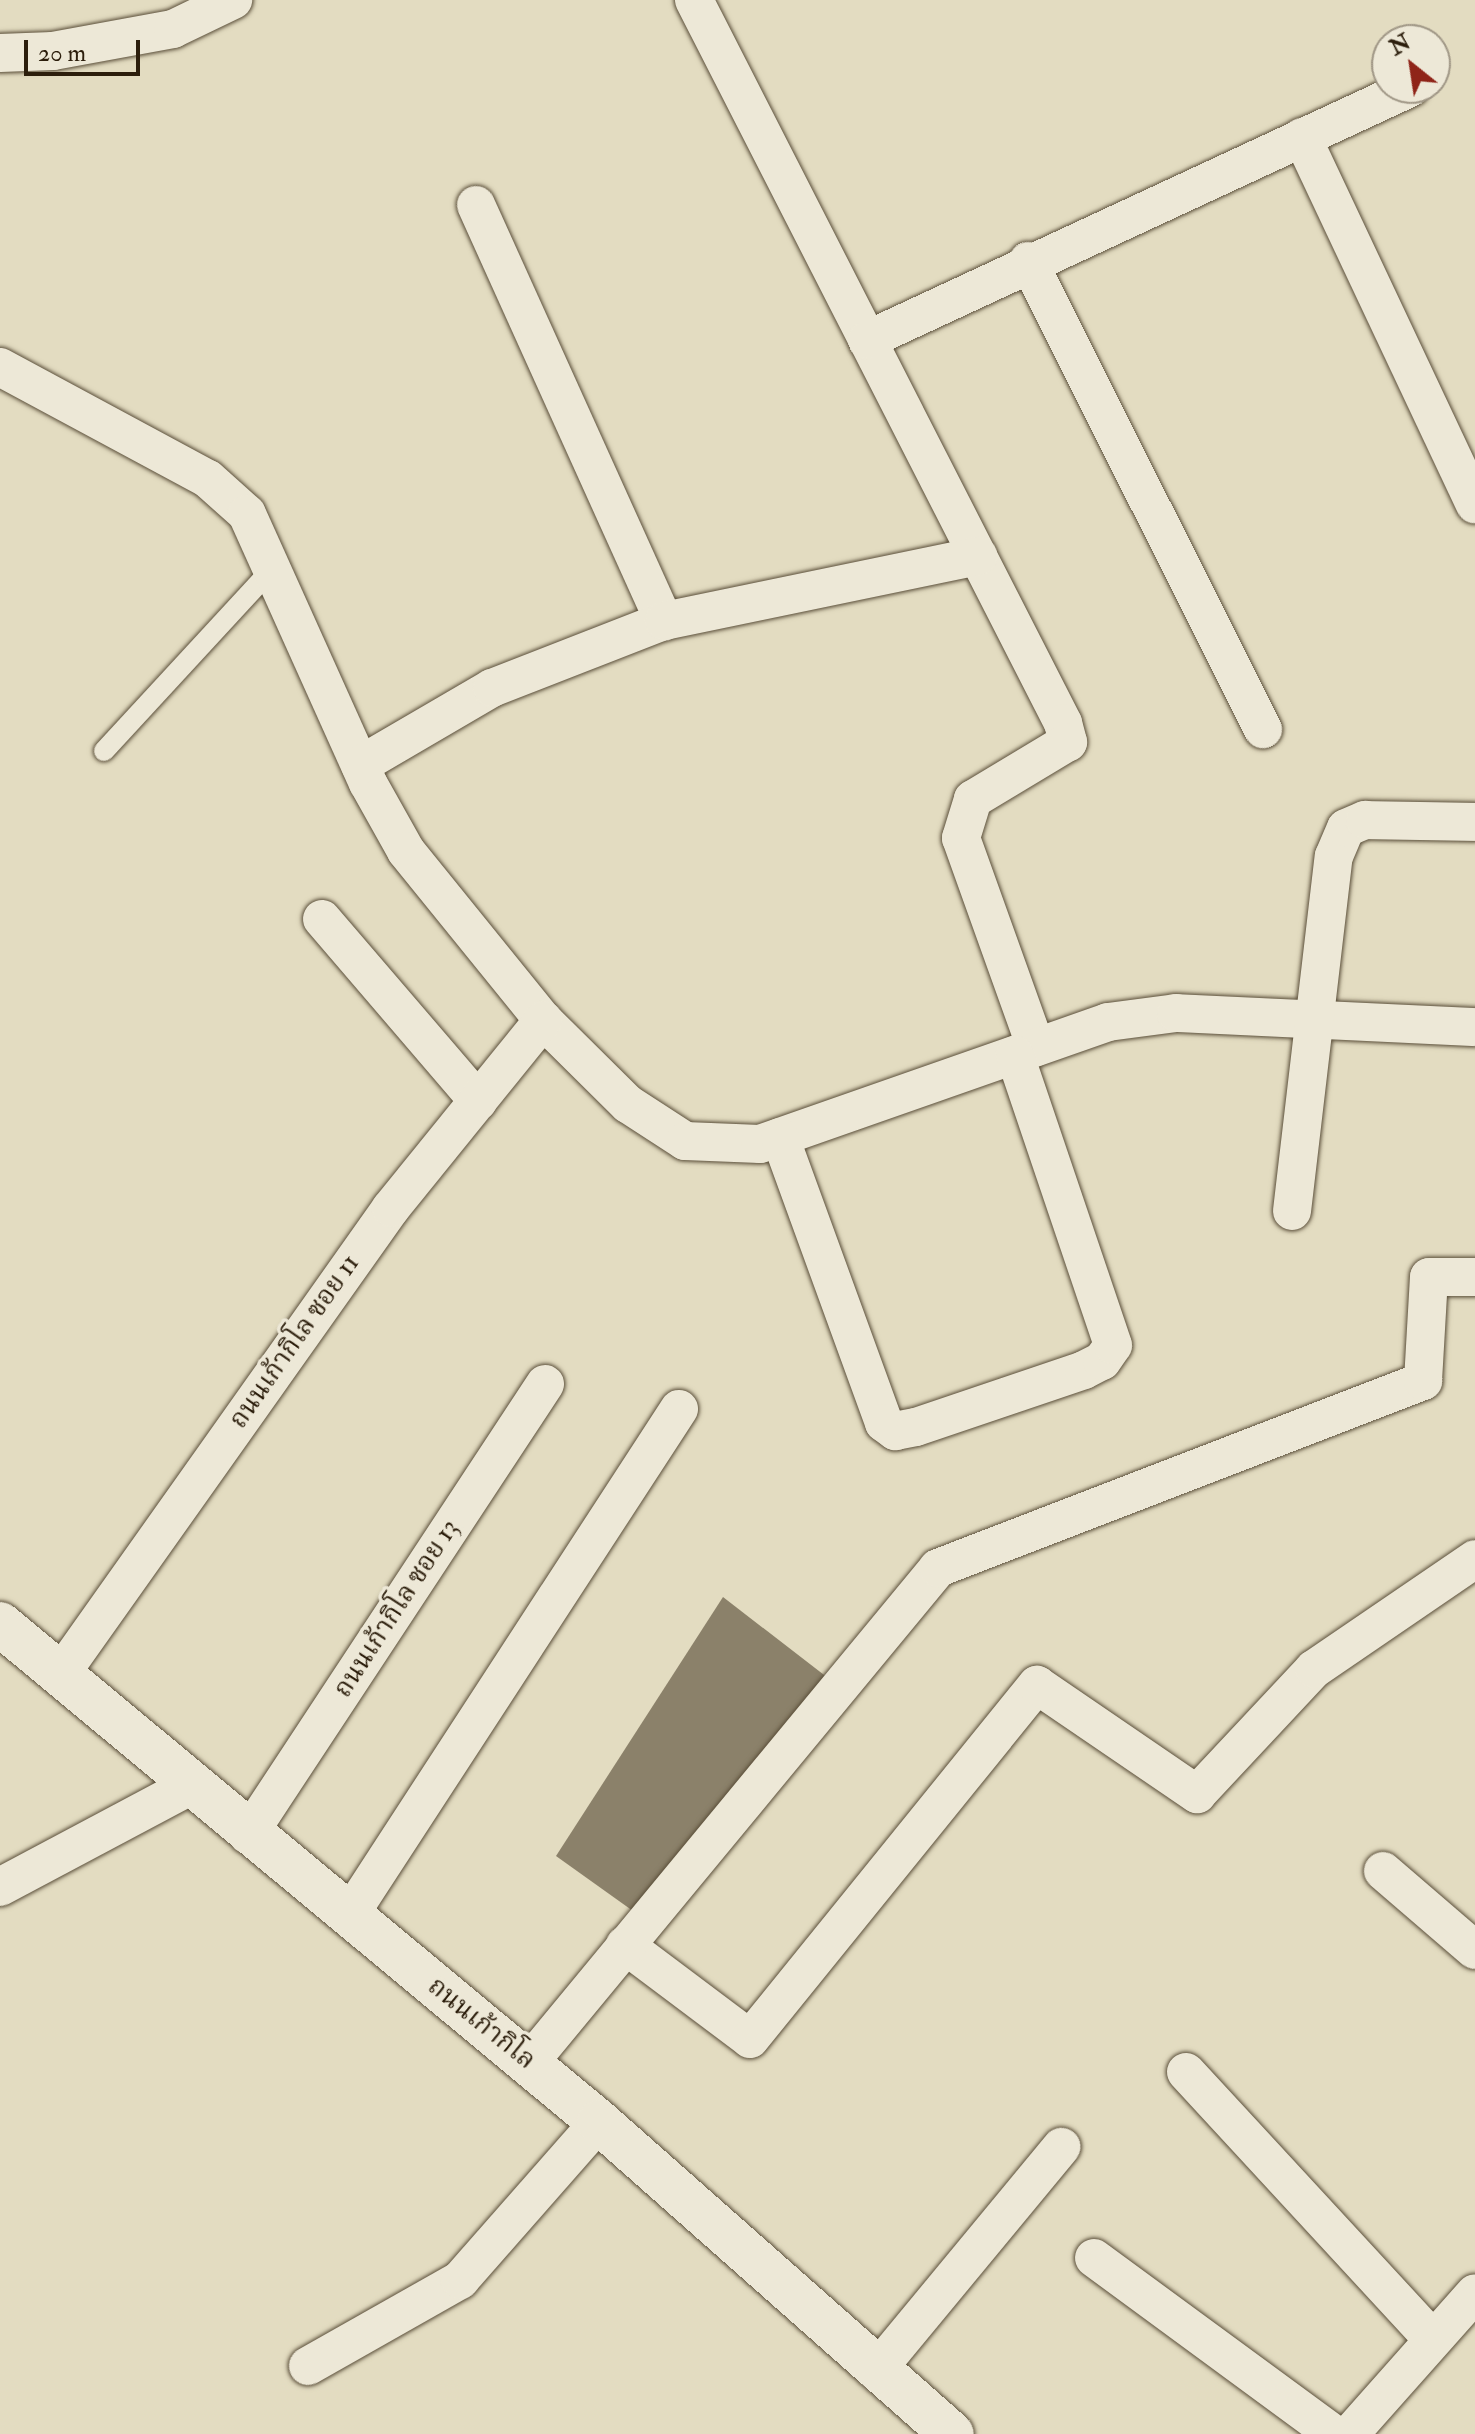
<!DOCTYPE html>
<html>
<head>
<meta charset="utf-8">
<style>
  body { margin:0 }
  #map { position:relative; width:1475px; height:2434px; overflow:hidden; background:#e3dcc1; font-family:"IM FELL Double Pica","Noto Serif Thai",serif }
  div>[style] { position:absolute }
  .building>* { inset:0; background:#8b816a }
  .roads { filter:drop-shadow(0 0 2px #5a4e39) drop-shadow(0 0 2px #5a4e39) }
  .service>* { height:20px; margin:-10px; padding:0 10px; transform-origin:10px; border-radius:10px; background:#ede8d7 }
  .minor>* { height:38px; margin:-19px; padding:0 19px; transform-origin:19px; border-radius:19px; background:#ede8d7 }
  .secondary>* { height:44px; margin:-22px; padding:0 22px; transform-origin:22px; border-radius:22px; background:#ede8d7 }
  span { translate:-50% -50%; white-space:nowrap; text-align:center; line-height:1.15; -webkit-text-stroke:7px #ede8d7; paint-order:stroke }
  .street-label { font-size:26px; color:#2c1e0c }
  .north { position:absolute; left:1371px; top:24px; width:80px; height:80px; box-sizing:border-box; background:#ede8d7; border:2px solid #a09786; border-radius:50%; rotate:330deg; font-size:22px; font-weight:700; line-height:32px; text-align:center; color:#2c1e0c }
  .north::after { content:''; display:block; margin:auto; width:28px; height:36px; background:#8f2418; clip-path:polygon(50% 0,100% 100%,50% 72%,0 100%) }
  .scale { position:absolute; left:24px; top:40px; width:116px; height:36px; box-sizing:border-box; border:4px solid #2c1e0c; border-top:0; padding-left:10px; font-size:24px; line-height:28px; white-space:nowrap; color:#2c1e0c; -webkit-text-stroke:6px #ede8d7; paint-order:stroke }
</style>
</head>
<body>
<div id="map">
  <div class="building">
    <i style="clip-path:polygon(723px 1597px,828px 1678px,633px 1911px,556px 1856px)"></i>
  </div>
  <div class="roads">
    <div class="service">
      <i style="left:104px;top:751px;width:248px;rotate:-47.3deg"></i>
    </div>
    <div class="minor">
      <i style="left:694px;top:0;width:812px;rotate:62.96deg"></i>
      <i style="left:1063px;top:723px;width:20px;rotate:75deg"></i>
      <i style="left:1068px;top:742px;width:111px;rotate:149deg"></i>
      <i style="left:973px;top:799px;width:41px;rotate:107.1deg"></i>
      <i style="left:961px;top:838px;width:222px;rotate:70.3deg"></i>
      <i style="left:0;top:53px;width:53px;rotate:-2.2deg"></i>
      <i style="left:53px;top:51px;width:122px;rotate:-10.4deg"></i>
      <i style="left:173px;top:29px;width:67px;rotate:-25.8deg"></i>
      <i style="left:1302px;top:137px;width:406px;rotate:64.8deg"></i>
      <i style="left:476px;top:205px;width:457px;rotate:65.7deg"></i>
      <i style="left:1028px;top:261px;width:524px;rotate:63.34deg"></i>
      <i style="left:867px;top:340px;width:599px;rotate:-24.9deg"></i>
      <i style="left:0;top:367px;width:236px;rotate:28.3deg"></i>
      <i style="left:208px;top:479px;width:52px;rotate:41.9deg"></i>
      <i style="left:247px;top:514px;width:295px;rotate:65.8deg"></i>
      <i style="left:368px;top:783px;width:78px;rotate:60.8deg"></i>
      <i style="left:406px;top:851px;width:218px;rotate:51deg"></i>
      <i style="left:543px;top:1020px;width:120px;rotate:44.7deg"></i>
      <i style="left:628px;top:1104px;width:68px;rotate:33deg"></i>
      <i style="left:685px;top:1141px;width:75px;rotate:2.3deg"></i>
      <i style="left:760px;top:1144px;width:369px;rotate:-19.3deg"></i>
      <i style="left:1108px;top:1022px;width:69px;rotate:-7.5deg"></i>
      <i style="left:1176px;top:1013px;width:299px;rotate:2.7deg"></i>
      <i style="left:360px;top:765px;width:153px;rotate:-30.3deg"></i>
      <i style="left:492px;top:688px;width:185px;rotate:-21.3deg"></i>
      <i style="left:664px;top:621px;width:321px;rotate:-11.7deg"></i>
      <i style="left:322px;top:919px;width:240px;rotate:49.4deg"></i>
      <i style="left:780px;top:1137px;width:304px;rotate:70deg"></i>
      <i style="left:884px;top:1423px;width:14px;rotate:36deg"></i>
      <i style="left:895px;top:1431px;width:21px;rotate:-11deg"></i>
      <i style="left:916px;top:1427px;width:177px;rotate:-18.7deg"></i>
      <i style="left:1084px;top:1370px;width:20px;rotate:-27deg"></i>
      <i style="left:1102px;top:1361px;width:19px;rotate:-55deg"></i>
      <i style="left:1113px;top:1345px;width:306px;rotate:-108.7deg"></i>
      <i style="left:1292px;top:1211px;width:357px;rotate:-83.3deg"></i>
      <i style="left:1334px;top:856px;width:30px;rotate:-67deg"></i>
      <i style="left:1346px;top:828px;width:21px;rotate:-23deg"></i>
      <i style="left:1365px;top:820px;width:110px;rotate:1deg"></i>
      <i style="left:60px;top:1675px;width:572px;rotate:-54.67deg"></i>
      <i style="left:391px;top:1208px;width:242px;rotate:-51deg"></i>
      <i style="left:248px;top:1835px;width:540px;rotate:-56.63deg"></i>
      <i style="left:1383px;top:1871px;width:121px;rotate:40.7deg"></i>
      <i style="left:0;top:1887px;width:215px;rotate:-28deg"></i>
      <i style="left:349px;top:1916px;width:605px;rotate:-56.94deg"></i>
      <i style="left:625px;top:1945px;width:156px;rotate:36.9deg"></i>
      <i style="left:750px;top:2039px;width:456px;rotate:-51deg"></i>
      <i style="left:1037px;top:1685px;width:194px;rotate:34.3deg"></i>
      <i style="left:1197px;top:1794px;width:171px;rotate:-46.9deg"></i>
      <i style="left:1314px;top:1669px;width:195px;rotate:-34.3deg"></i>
      <i style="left:529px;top:2063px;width:642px;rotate:-50.43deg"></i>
      <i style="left:938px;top:1568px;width:520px;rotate:-21.08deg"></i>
      <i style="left:1423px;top:1381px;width:104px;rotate:-86.7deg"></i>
      <i style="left:1429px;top:1277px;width:46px"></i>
      <i style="left:1186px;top:2072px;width:364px;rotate:47.3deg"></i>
      <i style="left:1094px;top:2258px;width:298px;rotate:36.3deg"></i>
      <i style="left:308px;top:2366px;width:175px;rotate:-29.5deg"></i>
      <i style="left:460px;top:2280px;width:210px;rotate:-48.7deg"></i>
      <i style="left:876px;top:2371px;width:291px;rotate:-50.4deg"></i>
      <i style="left:1350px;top:2434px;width:188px;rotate:-48.4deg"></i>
    </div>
    <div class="secondary">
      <i style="left:0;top:1624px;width:779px;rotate:39.74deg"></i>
      <i style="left:599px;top:2122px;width:471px;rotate:41.5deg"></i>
    </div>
  </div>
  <div class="street-label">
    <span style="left:295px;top:1342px;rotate:-55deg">ถนนเก้ากิโล ซอย 11</span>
    <span style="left:397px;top:1609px;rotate:-57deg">ถนนเก้ากิโล ซอย 13</span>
    <span style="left:481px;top:2024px;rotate:39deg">ถนนเก้ากิโล</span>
  </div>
  <div class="north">N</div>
  <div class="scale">20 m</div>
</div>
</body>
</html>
